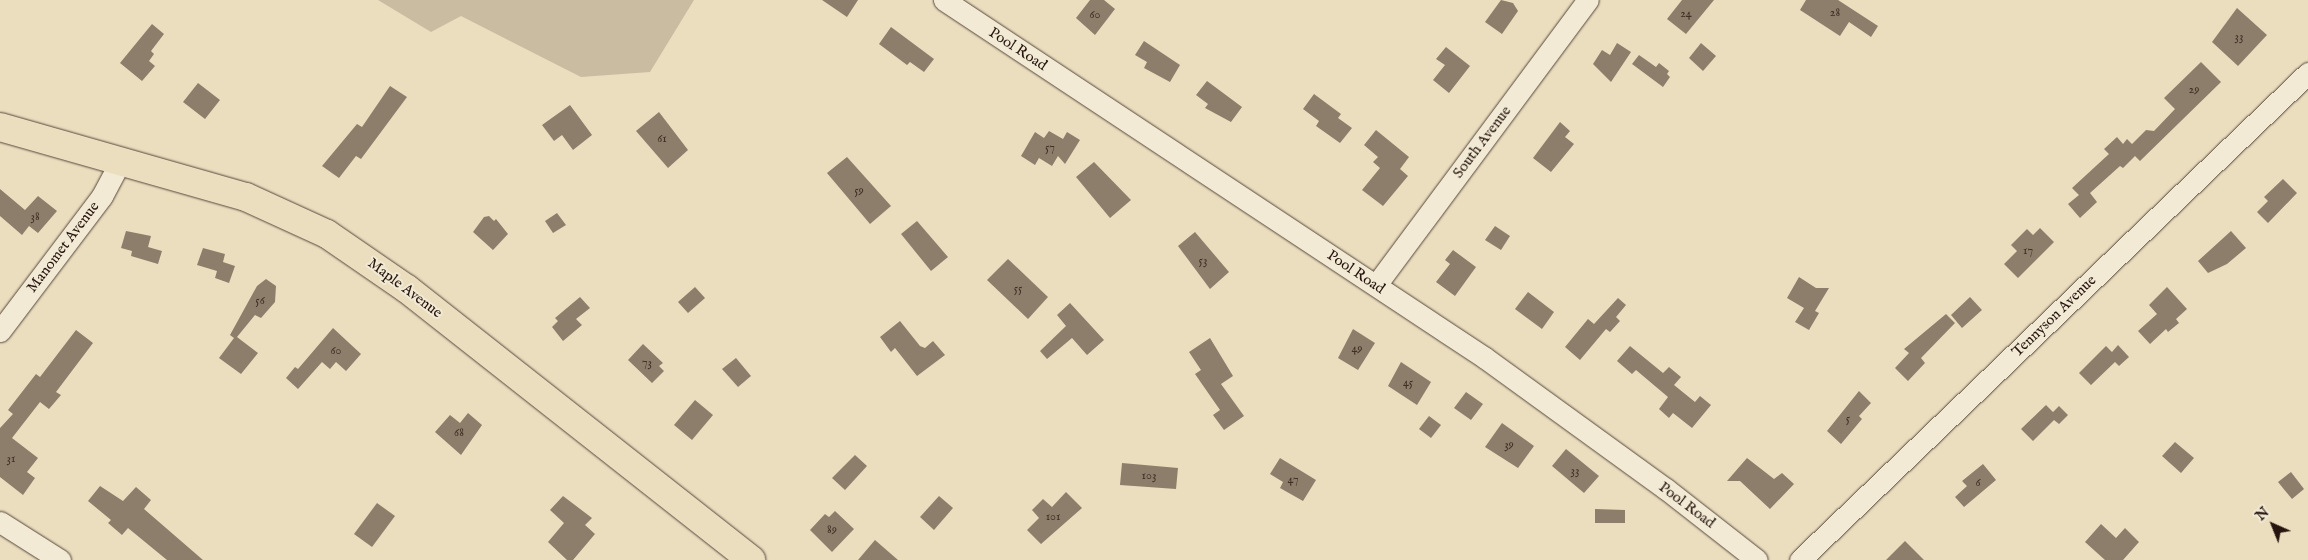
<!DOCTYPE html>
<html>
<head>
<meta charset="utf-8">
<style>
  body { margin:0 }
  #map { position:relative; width:2308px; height:560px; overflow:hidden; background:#ebdebf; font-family:"IM FELL English",serif }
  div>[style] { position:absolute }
  .green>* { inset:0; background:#c9bca1 }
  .building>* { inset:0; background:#8c7e6a }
  .roads { filter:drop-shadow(0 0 1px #56473a) drop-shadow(0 0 1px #56473a) }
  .minor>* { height:21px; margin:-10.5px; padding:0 10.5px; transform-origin:10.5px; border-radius:10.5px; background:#f2ead5 }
  .major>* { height:28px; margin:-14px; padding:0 14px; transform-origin:14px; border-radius:14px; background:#ebdebf }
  span { translate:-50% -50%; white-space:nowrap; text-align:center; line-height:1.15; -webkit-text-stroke:4px #f2ead5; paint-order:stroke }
  .number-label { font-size:12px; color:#3f2f25 }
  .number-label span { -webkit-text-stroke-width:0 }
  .street-label { font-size:15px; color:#25150e }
  .north { position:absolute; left:2248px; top:500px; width:50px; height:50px; -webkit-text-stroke:4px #f2ead5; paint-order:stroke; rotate:316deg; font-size:14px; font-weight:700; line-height:20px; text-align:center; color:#25150e }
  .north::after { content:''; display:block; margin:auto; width:18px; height:22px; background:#25150e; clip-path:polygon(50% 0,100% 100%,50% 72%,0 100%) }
</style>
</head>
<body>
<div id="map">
  <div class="green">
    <i style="clip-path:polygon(378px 0,694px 0,650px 72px,581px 77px,461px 16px,431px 32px)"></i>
  </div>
  <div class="building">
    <i style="clip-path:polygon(822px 0,858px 0,847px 17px)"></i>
    <i style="clip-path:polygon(1090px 0,1104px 0,1115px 9px,1095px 35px,1076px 18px)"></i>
    <i style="clip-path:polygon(1501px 0,1513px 3px,1518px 11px,1502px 34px,1485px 22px)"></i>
    <i style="clip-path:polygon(1682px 0,1714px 0,1686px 34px,1667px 19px)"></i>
    <i style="clip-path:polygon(1806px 0,1838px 0,1878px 26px,1871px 37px,1849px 22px,1840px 36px,1800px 10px)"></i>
    <i style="clip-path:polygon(2237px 8px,2267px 35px,2238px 66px,2212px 42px)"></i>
    <i style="clip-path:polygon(152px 24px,164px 34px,151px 51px,154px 54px,149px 61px,155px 66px,142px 81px,120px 63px)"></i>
    <i style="clip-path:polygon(891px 27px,934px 59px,924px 72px,910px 62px,907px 65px,879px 44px)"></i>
    <i style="clip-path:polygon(1144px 41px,1180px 65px,1170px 82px,1144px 68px,1147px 62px,1135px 55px)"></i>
    <i style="clip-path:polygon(1617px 43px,1631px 52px,1611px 82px,1593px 64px,1602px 50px,1610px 55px)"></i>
    <i style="clip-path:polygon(1701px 43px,1716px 56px,1703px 71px,1689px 58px)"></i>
    <i style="clip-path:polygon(1446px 47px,1470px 66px,1449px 93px,1433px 80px,1445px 65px,1436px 59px)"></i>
    <i style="clip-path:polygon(1639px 55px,1656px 67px,1659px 63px,1669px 71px,1667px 74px,1670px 77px,1663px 87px,1632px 64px)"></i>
    <i style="clip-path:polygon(2201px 62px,2221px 82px,2140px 161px,2135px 156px,2123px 168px,2120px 166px,2090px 193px,2097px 202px,2080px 218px,2068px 204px,2079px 195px,2072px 188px,2109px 154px,2104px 149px,2117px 137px,2123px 144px,2127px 139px,2132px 144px,2146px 130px,2154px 131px,2175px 109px,2164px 98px)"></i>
    <i style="clip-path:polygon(1207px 81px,1242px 107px,1231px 122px,1205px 108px,1208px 104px,1196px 95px)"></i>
    <i style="clip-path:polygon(198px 83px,220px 100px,205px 119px,183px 102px)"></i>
    <i style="clip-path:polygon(390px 86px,407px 97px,361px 159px,356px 156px,339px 178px,322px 166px,357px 124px,362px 127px)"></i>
    <i style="clip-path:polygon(1314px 94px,1341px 114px,1338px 118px,1352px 128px,1340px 143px,1316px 126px,1319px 121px,1303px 109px)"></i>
    <i style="clip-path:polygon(570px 105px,592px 135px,573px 150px,562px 135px,554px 141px,542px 125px)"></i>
    <i style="clip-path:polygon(659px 112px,688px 150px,668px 168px,636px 131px)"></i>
    <i style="clip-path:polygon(1560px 122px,1570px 131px,1565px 137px,1574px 144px,1551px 172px,1533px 158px)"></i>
    <i style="clip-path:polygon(1376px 130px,1409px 157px,1400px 169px,1408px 176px,1383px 206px,1362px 190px,1380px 168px,1373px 162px,1378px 157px,1364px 145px)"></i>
    <i style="clip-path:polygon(1049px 131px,1063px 139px,1067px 132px,1080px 140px,1065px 164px,1058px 156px,1052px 166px,1039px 158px,1035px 165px,1021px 156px,1035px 132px,1044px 138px)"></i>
    <i style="clip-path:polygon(847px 157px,891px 206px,870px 224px,827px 173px)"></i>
    <i style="clip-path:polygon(1094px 162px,1131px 200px,1110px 218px,1076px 177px)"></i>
    <i style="clip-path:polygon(2283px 179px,2297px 193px,2268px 223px,2257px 212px,2268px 201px,2264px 197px)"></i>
    <i style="clip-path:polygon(0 189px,25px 210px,38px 196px,57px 211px,38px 233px,29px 226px,22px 235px,0 216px)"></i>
    <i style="clip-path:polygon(557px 213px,566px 225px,553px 233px,545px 221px)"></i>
    <i style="clip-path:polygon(489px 216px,494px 221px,496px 219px,508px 234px,493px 250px,473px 232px,484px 217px)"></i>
    <i style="clip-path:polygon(917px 221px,948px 257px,931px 271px,901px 234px)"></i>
    <i style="clip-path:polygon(1495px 226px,1510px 236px,1501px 250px,1485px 240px)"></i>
    <i style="clip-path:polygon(2040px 228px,2054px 242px,2018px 278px,2004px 264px,2017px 251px,2011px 245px,2027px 229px,2033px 235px)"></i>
    <i style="clip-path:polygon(126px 231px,151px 236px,148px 247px,162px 251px,158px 264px,131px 256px,132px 251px,121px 248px)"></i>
    <i style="clip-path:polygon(2231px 231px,2246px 248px,2227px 264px,2208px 273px,2198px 261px)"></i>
    <i style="clip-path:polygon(1195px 232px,1229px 272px,1210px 289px,1178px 246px)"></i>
    <i style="clip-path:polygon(203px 248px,225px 254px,223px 262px,235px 266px,229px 283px,215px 278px,217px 271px,197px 265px)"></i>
    <i style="clip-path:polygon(1453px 250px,1476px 267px,1455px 296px,1436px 282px,1450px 264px,1445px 260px)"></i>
    <i style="clip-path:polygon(1008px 259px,1048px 297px,1028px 319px,987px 280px)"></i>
    <i style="clip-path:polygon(1799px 277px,1816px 288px,1829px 288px,1815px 311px,1819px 313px,1809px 330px,1795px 322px,1804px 308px,1787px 298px)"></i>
    <i style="clip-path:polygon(266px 279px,276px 286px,275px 302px,261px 318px,255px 315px,237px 337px,258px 353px,241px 374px,219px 358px,234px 338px,230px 335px,257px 286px)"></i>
    <i style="clip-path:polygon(695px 287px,705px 298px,688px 313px,678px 302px)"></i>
    <i style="clip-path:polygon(2167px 287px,2187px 309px,2176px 319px,2179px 323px,2168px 332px,2166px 329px,2150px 344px,2138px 331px,2157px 314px,2149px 305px)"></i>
    <i style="clip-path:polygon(1528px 292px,1554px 312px,1542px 329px,1515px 309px)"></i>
    <i style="clip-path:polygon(580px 297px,590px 308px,576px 319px,582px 325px,563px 341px,552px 327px,558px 321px,555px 318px)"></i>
    <i style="clip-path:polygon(1970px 297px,1982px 310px,1962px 328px,1951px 315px)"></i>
    <i style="clip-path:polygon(1618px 298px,1626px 305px,1616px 317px,1620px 321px,1610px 332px,1606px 329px,1580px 360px,1565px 347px,1588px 319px,1594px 324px)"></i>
    <i style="clip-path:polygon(1070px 303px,1104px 340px,1087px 355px,1072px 338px,1047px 359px,1040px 351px,1066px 326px,1057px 315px)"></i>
    <i style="clip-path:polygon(1946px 314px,1955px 323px,1921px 358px,1925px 363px,1908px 381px,1895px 368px,1909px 353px,1904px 349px)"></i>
    <i style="clip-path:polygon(900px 321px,920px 346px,925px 348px,933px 341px,945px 355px,917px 376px,895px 348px,891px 352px,880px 337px)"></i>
    <i style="clip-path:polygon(333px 328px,361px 354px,346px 371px,336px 362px,330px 369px,322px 362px,298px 389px,286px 378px,295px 367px,298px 369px)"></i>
    <i style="clip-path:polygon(1353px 329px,1375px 343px,1358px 370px,1338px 358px)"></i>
    <i style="clip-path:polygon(76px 330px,93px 343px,56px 392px,61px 395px,49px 409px,40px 402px,12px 438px,38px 458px,27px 472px,35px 478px,23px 495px,0 477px,0 428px,13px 414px,8px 410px,36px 374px,40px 377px)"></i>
    <i style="clip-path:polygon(1210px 338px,1233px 376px,1221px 384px,1244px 416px,1224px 430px,1213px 415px,1220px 410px,1195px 374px,1201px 370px,1189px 352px)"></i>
    <i style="clip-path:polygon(643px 344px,663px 363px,659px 366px,664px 371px,652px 383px,628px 360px)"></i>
    <i style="clip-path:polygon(2118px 345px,2129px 357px,2119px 366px,2115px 362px,2091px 385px,2079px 373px,2106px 346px,2112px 352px)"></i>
    <i style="clip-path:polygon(1630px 346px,1663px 373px,1669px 367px,1681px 377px,1674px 385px,1695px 402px,1700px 396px,1711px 405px,1692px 428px,1673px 413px,1669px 418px,1659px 409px,1668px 397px,1636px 370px,1632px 374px,1617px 361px)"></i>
    <i style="clip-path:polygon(736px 358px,751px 376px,738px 387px,722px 369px)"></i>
    <i style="clip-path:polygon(1401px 362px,1431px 382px,1417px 405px,1388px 386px)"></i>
    <i style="clip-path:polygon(1859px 391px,1871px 403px,1859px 416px,1862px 419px,1841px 444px,1827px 431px)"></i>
    <i style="clip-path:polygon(1466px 392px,1483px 404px,1471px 420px,1454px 408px)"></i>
    <i style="clip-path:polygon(695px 400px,713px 415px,692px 440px,674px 425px)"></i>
    <i style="clip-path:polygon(2046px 405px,2053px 412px,2059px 406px,2068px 415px,2059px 424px,2054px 420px,2033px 441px,2021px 429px)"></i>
    <i style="clip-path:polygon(468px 413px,482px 425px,461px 455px,435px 432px,450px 415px,460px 423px)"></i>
    <i style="clip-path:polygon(1429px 416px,1441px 425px,1431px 438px,1419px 429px)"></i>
    <i style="clip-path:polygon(1502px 423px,1534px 446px,1518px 468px,1485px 447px)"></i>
    <i style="clip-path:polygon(2175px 442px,2194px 458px,2181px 473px,2162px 456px)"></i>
    <i style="clip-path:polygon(1566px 449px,1599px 476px,1584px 493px,1552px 466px)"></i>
    <i style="clip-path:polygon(855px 455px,867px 466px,845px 490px,832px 478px)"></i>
    <i style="clip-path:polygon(1280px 458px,1316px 480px,1303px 501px,1280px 488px,1283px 482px,1270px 474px)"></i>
    <i style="clip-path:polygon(1747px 458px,1774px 479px,1782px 473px,1794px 484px,1770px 509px,1740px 481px,1727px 481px)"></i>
    <i style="clip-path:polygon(1122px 463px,1178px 468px,1176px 489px,1120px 485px)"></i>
    <i style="clip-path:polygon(1983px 464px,1996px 480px,1964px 507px,1955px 497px,1967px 486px,1962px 481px)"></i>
    <i style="clip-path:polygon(2291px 472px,2304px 489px,2292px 499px,2278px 482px)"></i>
    <i style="clip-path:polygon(100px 486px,123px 501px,136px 487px,151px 500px,144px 509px,203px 560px,167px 560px,128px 528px,122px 535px,108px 523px,111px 520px,88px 501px)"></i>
    <i style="clip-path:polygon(1066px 492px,1082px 508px,1041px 544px,1027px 530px,1039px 518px,1032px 510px,1043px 499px,1052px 507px)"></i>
    <i style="clip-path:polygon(563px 496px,592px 518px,585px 525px,595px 534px,573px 560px,567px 560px,548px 542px,564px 523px,550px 510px)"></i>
    <i style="clip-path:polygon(939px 496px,953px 508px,934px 530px,920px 517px)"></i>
    <i style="clip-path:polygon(377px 503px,395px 516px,372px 547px,354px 534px)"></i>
    <i style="clip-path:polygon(1595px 509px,1625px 510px,1625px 523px,1595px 523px)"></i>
    <i style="clip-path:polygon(835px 511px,854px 529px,832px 552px,810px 530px,825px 514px,829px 517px)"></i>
    <i style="clip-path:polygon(2101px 524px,2116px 538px,2125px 528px,2139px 542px,2123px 560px,2105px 560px,2085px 542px)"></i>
    <i style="clip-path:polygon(875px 540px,898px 560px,858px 560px)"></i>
    <i style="clip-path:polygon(1905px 541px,1924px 560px,1886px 560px)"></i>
  </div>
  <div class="roads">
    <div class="minor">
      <i style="left:944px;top:0;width:649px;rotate:33.49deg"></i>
      <i style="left:1485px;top:358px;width:223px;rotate:35.9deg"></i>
      <i style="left:1666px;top:489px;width:115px;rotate:38deg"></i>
      <i style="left:1376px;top:285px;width:355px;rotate:-53.4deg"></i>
      <i style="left:0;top:331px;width:169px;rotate:-52.9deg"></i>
      <i style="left:102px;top:196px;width:40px;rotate:-62deg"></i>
      <i style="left:0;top:522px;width:71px;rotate:32.3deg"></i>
      <i style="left:1800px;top:560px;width:704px;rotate:-43.79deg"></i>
    </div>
    <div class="major">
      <i style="left:0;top:127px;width:256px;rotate:15.9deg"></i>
      <i style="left:246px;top:197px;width:89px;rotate:24.6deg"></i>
      <i style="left:327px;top:234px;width:97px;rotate:34.5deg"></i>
      <i style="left:407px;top:289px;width:438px;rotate:38.2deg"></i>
    </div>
  </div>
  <div class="number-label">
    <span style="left:1835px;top:13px">28</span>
    <span style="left:1686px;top:14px">24</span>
    <span style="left:1095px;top:15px">60</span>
    <span style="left:2239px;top:37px">33</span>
    <span style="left:2194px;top:90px">29</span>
    <span style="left:662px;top:139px">61</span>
    <span style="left:1050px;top:148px">57</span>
    <span style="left:859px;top:191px">59</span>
    <span style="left:35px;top:217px">38</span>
    <span style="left:2028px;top:251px">17</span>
    <span style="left:1203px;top:261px">53</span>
    <span style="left:1018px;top:289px">55</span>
    <span style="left:260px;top:301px">56</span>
    <span style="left:1357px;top:349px">49</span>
    <span style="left:336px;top:351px">60</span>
    <span style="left:647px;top:363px">73</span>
    <span style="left:1408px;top:383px">45</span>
    <span style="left:1848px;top:419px">5</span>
    <span style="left:459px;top:433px">68</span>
    <span style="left:1509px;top:445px">39</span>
    <span style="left:11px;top:459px">31</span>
    <span style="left:1575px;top:471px">33</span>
    <span style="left:1149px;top:476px">103</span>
    <span style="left:1293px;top:480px">47</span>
    <span style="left:1978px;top:483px">6</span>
    <span style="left:1053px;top:517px">101</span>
    <span style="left:832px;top:530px">89</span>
  </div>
  <div class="street-label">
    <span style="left:1018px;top:49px;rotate:33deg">Pool Road</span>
    <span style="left:1482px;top:142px;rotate:-53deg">South Avenue</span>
    <span style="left:63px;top:247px;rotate:-53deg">Manomet Avenue</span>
    <span style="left:1356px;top:272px;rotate:34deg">Pool Road</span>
    <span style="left:405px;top:288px;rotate:37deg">Maple Avenue</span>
    <span style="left:2054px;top:316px;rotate:-44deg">Tennyson Avenue</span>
    <span style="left:1687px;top:505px;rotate:37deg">Pool Road</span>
  </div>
  <div class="north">N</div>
</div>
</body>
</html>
